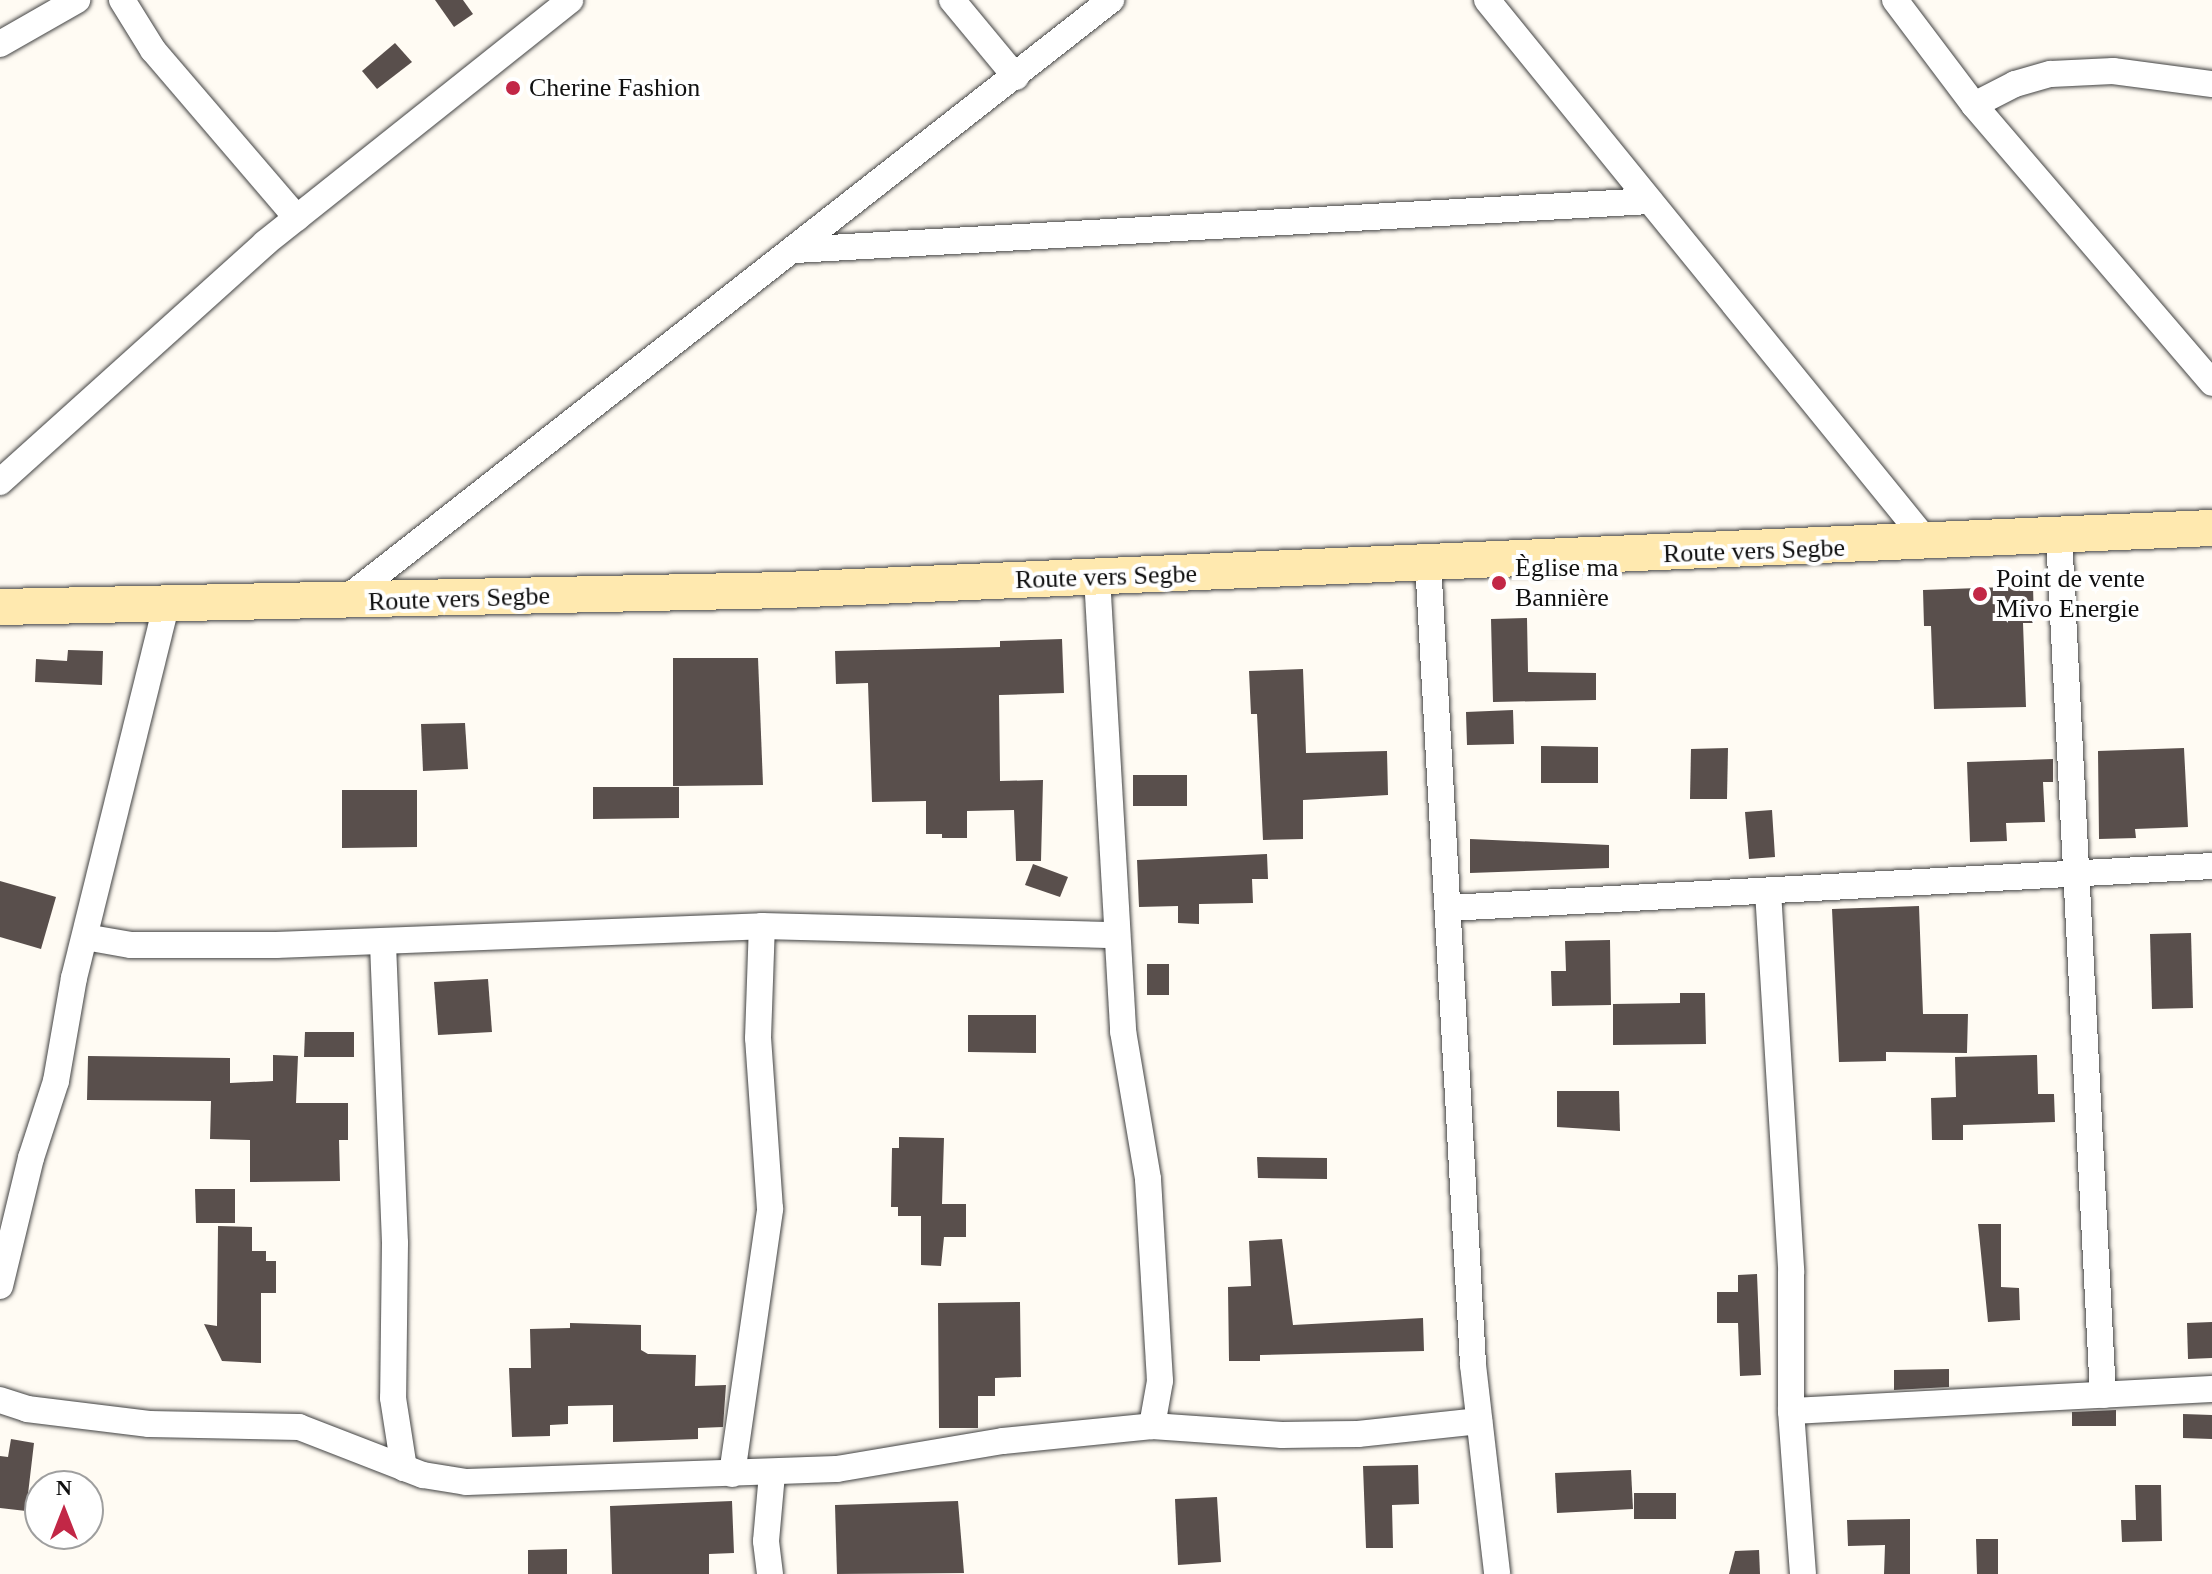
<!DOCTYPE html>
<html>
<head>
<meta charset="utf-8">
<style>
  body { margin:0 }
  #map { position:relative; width:2212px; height:1574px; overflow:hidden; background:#fffbf3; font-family:Georgia,serif }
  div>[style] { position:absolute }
  .building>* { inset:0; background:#594f4c }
  .roads { filter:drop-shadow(0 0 2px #434343) drop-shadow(0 0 2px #434343) }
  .minor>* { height:26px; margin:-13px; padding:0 13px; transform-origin:13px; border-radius:13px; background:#fff }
  .secondary>* { height:36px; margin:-18px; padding:0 18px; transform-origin:18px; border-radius:18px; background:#ffe9af }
  .dots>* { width:22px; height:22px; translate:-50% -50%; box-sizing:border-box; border:4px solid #fff; border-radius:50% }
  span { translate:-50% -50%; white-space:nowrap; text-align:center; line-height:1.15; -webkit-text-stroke:8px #fff; paint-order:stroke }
  .poi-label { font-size:26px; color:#101010 }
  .left { translate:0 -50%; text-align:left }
  .street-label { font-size:26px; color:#101010 }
  .north { position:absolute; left:24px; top:1470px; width:80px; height:80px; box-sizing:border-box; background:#fff; border:2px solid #9f9f9f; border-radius:50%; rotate:0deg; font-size:22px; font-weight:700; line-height:32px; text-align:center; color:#101010 }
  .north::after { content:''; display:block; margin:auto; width:28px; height:36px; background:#c22746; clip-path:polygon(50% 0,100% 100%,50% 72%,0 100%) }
</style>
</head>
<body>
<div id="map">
  <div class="building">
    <i style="clip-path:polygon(435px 0,463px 0,473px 14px,454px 27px)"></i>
    <i style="clip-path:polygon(395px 43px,412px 62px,377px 89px,362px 71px)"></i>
    <i style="clip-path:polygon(2033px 586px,2034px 623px,2023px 623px,2026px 707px,1934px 709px,1931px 626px,1924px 626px,1923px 590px)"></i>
    <i style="clip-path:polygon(1527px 618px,1528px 672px,1596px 673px,1596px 700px,1493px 702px,1491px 619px)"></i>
    <i style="clip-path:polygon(1062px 639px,1064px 693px,999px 695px,1000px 781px,1043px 780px,1041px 861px,1016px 861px,1014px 810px,967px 811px,967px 838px,942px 838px,942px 834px,926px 834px,926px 801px,872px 802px,868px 683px,836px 684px,835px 651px,1000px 647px,1000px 641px)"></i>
    <i style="clip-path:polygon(68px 650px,103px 651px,102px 685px,35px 682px,36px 659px,67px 661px)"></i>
    <i style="clip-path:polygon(673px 658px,758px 658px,763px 785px,673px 786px)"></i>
    <i style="clip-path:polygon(1303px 669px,1306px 753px,1387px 751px,1388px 795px,1303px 800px,1303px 839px,1263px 840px,1257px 714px,1251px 714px,1249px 671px)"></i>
    <i style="clip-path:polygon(1513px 710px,1514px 744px,1467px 745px,1466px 712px)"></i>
    <i style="clip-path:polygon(465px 723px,468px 769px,423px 771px,421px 724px)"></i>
    <i style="clip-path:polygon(1541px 746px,1598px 747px,1598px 783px,1541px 783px)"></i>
    <i style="clip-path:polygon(1728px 748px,1727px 799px,1690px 799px,1691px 749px)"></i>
    <i style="clip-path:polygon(2184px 748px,2188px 827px,2135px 829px,2136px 838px,2099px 839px,2098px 751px)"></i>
    <i style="clip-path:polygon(2053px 759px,2053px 782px,2043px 782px,2045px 822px,2006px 823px,2007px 841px,1970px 842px,1967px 762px)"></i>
    <i style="clip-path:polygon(1133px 775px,1187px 775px,1187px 806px,1133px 806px)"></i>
    <i style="clip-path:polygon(593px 787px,679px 787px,679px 818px,593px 819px)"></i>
    <i style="clip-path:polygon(342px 790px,417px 790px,417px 847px,342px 848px)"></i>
    <i style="clip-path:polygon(1772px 810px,1775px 857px,1749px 859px,1745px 812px)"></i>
    <i style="clip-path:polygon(1470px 839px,1609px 845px,1609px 868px,1470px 873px)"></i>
    <i style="clip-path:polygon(1267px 854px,1268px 879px,1252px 879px,1253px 903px,1199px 904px,1199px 924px,1178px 923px,1178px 906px,1139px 907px,1137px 860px)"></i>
    <i style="clip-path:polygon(1033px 864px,1068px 877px,1060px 897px,1025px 885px)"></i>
    <i style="clip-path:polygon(0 881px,56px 897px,41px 949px,0 937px)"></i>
    <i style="clip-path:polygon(1919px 906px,1923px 1014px,1968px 1014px,1967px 1053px,1886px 1052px,1886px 1061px,1839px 1062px,1832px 909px)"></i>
    <i style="clip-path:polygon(2191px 933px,2193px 1008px,2152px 1009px,2150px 934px)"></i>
    <i style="clip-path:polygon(1610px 940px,1611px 1005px,1552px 1006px,1551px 971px,1566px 971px,1565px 941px)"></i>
    <i style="clip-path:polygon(1147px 964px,1169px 964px,1169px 995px,1147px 995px)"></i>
    <i style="clip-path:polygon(488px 979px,492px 1032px,438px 1035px,434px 982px)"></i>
    <i style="clip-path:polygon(1680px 993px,1705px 993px,1706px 1044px,1613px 1045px,1613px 1004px,1680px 1003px)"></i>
    <i style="clip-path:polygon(968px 1015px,1036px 1015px,1036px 1053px,968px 1052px)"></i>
    <i style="clip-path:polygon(305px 1032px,354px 1032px,354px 1057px,304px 1057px)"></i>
    <i style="clip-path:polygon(273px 1055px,298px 1056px,296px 1103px,348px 1103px,348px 1140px,339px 1140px,340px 1181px,250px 1182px,250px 1140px,210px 1139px,211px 1101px,87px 1100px,88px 1056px,230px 1058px,230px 1083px,273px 1081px)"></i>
    <i style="clip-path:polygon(2037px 1055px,2038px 1094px,2054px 1094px,2055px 1122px,1963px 1125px,1963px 1140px,1932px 1140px,1931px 1098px,1956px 1097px,1955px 1057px)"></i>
    <i style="clip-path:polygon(1557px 1091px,1619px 1091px,1620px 1131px,1557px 1127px)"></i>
    <i style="clip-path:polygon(899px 1137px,944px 1138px,942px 1204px,966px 1204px,966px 1237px,944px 1237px,941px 1266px,921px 1265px,921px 1216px,898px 1216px,898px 1207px,891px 1207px,892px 1148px,899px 1148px)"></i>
    <i style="clip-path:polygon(1257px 1157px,1327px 1158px,1327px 1179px,1258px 1178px)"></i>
    <i style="clip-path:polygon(195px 1189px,235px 1189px,235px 1223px,196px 1223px)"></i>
    <i style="clip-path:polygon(1978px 1224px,2001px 1224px,2001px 1287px,2019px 1288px,2020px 1320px,1988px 1322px)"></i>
    <i style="clip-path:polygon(218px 1226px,252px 1227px,252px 1251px,266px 1251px,266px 1261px,276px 1261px,276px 1293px,261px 1293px,261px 1363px,222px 1361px,204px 1324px,217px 1326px)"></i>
    <i style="clip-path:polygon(1282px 1239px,1293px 1325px,1423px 1318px,1424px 1351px,1260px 1355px,1260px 1361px,1229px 1361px,1228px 1287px,1251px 1286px,1249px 1241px)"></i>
    <i style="clip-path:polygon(1757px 1274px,1761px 1375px,1740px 1376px,1738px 1323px,1717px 1323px,1717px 1292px,1738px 1292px,1738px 1275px)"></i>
    <i style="clip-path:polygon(1020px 1302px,1021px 1377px,995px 1378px,995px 1396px,978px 1396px,978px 1428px,939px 1428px,938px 1303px)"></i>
    <i style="clip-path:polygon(2212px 1322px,2212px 1358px,2188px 1359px,2187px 1323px)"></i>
    <i style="clip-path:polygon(570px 1323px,641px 1325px,641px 1350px,648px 1354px,696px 1355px,695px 1386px,726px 1385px,723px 1427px,698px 1428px,698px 1439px,613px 1442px,613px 1405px,568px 1406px,568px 1424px,550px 1425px,550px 1436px,512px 1437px,509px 1368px,531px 1368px,530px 1329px,570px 1328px)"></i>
    <i style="clip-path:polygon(1949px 1369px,1949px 1387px,1894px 1390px,1894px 1370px)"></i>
    <i style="clip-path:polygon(2116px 1410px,2116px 1426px,2072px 1426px,2072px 1412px)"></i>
    <i style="clip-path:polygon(2183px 1414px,2212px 1415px,2212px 1439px,2183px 1438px)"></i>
    <i style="clip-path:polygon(11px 1439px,34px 1443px,26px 1511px,0 1508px,0 1456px,8px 1457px)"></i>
    <i style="clip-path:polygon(1418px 1465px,1419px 1504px,1392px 1505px,1393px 1548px,1366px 1548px,1363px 1466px)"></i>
    <i style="clip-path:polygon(1631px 1470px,1633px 1509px,1557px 1513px,1555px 1473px)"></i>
    <i style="clip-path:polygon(2135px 1485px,2161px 1485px,2162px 1541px,2122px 1542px,2121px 1520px,2136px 1520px)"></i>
    <i style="clip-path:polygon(1634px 1493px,1676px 1493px,1676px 1519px,1634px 1519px)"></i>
    <i style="clip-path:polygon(1217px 1497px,1221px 1562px,1178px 1565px,1175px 1499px)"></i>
    <i style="clip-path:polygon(732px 1501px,734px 1553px,709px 1554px,709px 1574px,612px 1574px,610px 1506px)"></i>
    <i style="clip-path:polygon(958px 1501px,964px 1573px,837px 1574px,835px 1505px)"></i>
    <i style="clip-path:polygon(1910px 1519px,1910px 1574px,1884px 1574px,1885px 1545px,1848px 1546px,1847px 1520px)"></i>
    <i style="clip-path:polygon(1976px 1539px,1998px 1539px,1998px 1574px,1977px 1574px)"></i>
    <i style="clip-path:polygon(567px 1549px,567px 1574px,528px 1574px,528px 1550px)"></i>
    <i style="clip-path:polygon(1759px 1550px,1760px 1574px,1729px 1574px,1735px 1551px)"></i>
  </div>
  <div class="roads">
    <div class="minor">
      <i style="left:122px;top:0;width:59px;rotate:58.2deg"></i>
      <i style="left:153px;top:50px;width:221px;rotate:49.4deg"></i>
      <i style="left:952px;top:0;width:100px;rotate:50.3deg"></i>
      <i style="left:1487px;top:0;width:701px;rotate:50.91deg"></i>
      <i style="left:1895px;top:0;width:131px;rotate:53deg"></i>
      <i style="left:1974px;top:105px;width:366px;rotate:49.4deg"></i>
      <i style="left:0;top:44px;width:89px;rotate:-29.7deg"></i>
      <i style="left:1974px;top:105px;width:46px;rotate:-27.1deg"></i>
      <i style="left:2015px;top:84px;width:37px;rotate:-16deg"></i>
      <i style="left:2051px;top:74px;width:62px;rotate:-2.8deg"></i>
      <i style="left:2113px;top:71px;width:100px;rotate:7.5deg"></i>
      <i style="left:795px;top:250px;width:856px;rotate:-3.28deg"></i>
      <i style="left:0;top:482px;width:357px;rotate:-42deg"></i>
      <i style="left:265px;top:243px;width:390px;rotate:-38.5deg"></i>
      <i style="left:2059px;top:536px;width:860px;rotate:87.07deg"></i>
      <i style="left:1428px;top:562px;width:804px;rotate:86.79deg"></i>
      <i style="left:1473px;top:1365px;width:210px;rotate:83.4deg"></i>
      <i style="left:1097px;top:577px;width:455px;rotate:86.7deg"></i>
      <i style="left:1123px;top:1031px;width:150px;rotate:80.4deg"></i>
      <i style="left:1148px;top:1179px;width:202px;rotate:86.6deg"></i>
      <i style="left:1160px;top:1381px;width:46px;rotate:100.1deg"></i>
      <i style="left:342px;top:602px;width:977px;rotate:-38.06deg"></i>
      <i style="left:1768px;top:891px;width:382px;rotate:86.5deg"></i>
      <i style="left:1791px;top:1272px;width:139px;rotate:90deg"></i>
      <i style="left:1791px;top:1411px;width:163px;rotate:85.8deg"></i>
      <i style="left:1449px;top:908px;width:764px;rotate:-3.15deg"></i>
      <i style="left:85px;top:937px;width:47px;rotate:9.9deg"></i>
      <i style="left:131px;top:945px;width:145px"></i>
      <i style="left:276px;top:945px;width:486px;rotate:-2.2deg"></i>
      <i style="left:762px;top:926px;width:355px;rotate:1.5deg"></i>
      <i style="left:383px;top:944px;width:299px;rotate:87.7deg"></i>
      <i style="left:395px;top:1243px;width:155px;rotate:90.7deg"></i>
      <i style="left:393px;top:1398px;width:71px;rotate:81.1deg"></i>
      <i style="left:0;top:1286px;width:132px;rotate:-76.4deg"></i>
      <i style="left:31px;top:1158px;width:81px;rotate:-72deg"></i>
      <i style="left:56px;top:1081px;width:105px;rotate:-80.1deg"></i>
      <i style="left:74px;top:978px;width:384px;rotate:-76.1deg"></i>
      <i style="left:0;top:1400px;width:28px;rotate:18deg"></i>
      <i style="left:27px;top:1409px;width:123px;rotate:7deg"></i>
      <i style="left:149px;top:1424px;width:150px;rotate:1.1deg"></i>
      <i style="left:299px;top:1427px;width:133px;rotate:21.2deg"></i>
      <i style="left:423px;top:1475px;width:44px;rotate:9.2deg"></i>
      <i style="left:466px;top:1482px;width:371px;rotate:-2deg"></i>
      <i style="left:837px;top:1469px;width:168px;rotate:-9.6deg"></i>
      <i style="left:1003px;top:1441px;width:150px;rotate:-5.7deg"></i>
      <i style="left:1152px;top:1426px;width:130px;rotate:4deg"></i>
      <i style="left:1282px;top:1435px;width:76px;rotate:-0.8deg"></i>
      <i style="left:1358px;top:1434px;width:122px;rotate:-6.1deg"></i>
      <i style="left:1791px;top:1411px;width:422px;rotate:-3deg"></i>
      <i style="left:732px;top:1474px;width:268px;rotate:-81.8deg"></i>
      <i style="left:770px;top:1209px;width:171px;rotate:-94deg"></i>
      <i style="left:758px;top:1038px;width:112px;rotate:-88deg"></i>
      <i style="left:770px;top:1574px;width:33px;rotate:-97deg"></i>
      <i style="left:766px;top:1541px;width:67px;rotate:-84.9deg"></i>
    </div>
    <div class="secondary">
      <i style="left:0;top:607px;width:785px;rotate:-1.24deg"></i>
      <i style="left:785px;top:590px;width:1428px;rotate:-2.49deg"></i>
    </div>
  </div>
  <div class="dots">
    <i style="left:513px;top:88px;background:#c22746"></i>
    <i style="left:1499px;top:583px;background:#c22746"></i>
    <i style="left:1980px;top:594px;background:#c22746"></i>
  </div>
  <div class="poi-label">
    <span class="left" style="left:529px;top:88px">Cherine Fashion</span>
    <span class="left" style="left:1515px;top:583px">Èglise ma<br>Bannière</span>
    <span class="left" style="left:1996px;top:594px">Point de vente<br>Mivo Energie</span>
  </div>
  <div class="street-label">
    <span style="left:1754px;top:551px;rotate:-2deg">Route vers Segbe</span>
    <span style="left:1106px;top:577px;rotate:-2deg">Route vers Segbe</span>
    <span style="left:459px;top:599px;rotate:-2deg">Route vers Segbe</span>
  </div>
  <div class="north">N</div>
</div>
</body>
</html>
